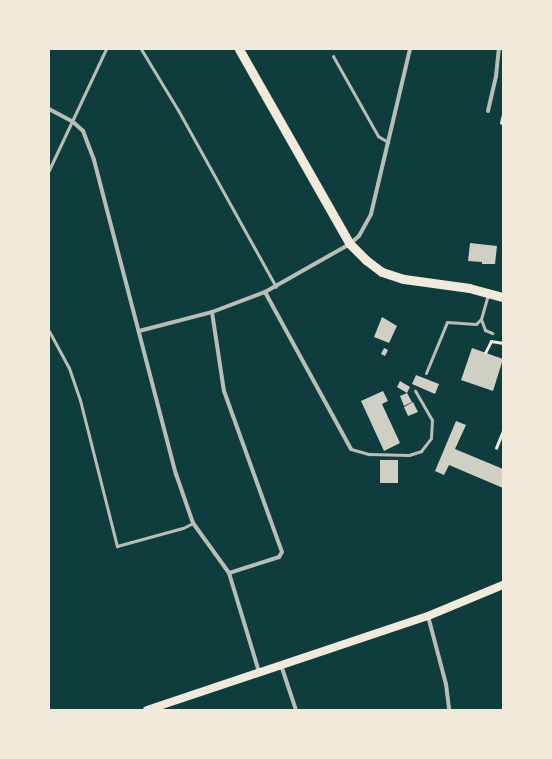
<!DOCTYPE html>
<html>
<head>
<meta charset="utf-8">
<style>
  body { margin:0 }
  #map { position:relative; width:552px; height:759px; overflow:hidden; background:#0f3d3e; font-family:"IBM Plex Sans",sans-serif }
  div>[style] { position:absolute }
  .building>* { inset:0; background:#cfcfc3 }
  .path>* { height:2.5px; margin:-1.25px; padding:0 1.25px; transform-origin:1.25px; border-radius:1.25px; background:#f1e9da }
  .service>* { height:3px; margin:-1.5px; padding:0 1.5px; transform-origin:1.5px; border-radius:1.5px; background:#b8beb3 }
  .minor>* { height:4px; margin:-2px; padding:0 2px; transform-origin:2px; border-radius:2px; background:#b8beb3 }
  .secondary>* { height:8px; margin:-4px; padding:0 4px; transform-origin:4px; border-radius:4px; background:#f1e9da }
  .primary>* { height:9px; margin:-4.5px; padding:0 4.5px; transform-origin:4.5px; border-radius:4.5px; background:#f1e9da }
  span { translate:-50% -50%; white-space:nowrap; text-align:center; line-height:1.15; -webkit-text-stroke:4px #f1e9da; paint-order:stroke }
  .frame { position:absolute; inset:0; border:50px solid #f1e9da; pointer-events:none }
</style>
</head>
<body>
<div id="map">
  <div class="building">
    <i style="clip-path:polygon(470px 243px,497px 246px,495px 264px,482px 264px,482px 262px,468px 261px)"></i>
    <i style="clip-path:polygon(382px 317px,397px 326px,389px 343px,374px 337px)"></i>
    <i style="clip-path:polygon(384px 348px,388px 350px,385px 356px,381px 354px)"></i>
    <i style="clip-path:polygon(472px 348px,503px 359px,493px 391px,461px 380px)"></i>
    <i style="clip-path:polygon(416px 375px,439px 384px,435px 394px,412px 384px)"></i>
    <i style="clip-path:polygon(400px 381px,410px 387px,407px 393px,397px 387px)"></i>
    <i style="clip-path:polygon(383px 391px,388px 401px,382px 404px,400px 443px,384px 451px,361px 401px)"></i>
    <i style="clip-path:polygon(407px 393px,412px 402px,404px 406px,400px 396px)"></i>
    <i style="clip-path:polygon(413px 402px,418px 412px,408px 416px,404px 407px)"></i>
    <i style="clip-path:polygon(456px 421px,466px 425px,455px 449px,503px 469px,503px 488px,449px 465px,444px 475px,435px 471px)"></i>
    <i style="clip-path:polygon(380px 460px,398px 460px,398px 483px,380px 483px)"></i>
  </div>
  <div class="path">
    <i style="left:501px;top:123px;width:9px;rotate:-77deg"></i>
    <i style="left:485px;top:353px;width:13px;rotate:-63deg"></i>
    <i style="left:491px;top:341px;width:12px;rotate:9deg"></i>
    <i style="left:496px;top:448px;width:18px;rotate:-68deg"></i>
  </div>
  <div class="service">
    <i style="left:141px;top:49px;width:71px;rotate:58.8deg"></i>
    <i style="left:178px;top:110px;width:202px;rotate:61deg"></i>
    <i style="left:333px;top:56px;width:92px;rotate:60.6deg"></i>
    <i style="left:378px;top:136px;width:12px;rotate:31deg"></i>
    <i style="left:49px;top:170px;width:134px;rotate:-64.8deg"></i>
    <i style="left:481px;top:319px;width:12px;rotate:70deg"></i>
    <i style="left:485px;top:330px;width:8px;rotate:23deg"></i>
    <i style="left:49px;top:331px;width:42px;rotate:61.6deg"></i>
    <i style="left:69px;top:368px;width:34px;rotate:71deg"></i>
    <i style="left:80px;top:400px;width:151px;rotate:75.8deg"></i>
    <i style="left:117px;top:546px;width:68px;rotate:-15.3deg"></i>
    <i style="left:183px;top:528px;width:11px;rotate:-27deg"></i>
    <i style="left:426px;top:373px;width:55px;rotate:-67.6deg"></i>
    <i style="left:447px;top:322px;width:29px;rotate:4deg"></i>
    <i style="left:476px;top:324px;width:7px;rotate:-45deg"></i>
    <i style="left:481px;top:319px;width:26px;rotate:-74deg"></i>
    <i style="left:351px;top:449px;width:19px;rotate:16deg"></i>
    <i style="left:369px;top:454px;width:40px;rotate:1.4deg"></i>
    <i style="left:409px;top:455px;width:13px;rotate:-18deg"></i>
    <i style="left:421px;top:451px;width:16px;rotate:-52deg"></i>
    <i style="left:431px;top:438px;width:18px;rotate:-87deg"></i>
    <i style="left:432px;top:420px;width:34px;rotate:-120deg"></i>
  </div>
  <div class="minor">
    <i style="left:49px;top:109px;width:26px;rotate:28deg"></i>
    <i style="left:72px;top:121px;width:15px;rotate:42deg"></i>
    <i style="left:83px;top:131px;width:31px;rotate:69deg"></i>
    <i style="left:94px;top:160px;width:325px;rotate:75.4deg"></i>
    <i style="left:176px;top:474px;width:52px;rotate:70.9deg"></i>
    <i style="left:193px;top:523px;width:62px;rotate:54.2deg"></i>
    <i style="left:229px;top:573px;width:103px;rotate:73.1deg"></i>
    <i style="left:488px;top:111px;width:36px;rotate:-77deg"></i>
    <i style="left:496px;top:76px;width:27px;rotate:-84deg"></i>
    <i style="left:265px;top:292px;width:179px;rotate:61.3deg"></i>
    <i style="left:212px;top:312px;width:80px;rotate:81.4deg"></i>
    <i style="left:224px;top:391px;width:171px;rotate:70.2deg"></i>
    <i style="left:282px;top:552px;width:6px;rotate:121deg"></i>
    <i style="left:279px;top:557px;width:52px;rotate:162.3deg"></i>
    <i style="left:139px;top:331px;width:75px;rotate:-14.6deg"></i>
    <i style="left:212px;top:312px;width:57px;rotate:-20.7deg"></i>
    <i style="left:265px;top:292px;width:98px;rotate:-29.5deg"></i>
    <i style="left:350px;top:244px;width:12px;rotate:-42deg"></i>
    <i style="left:359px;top:236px;width:25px;rotate:-61deg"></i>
    <i style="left:371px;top:214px;width:170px;rotate:-76.7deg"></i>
    <i style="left:428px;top:616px;width:70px;rotate:75.2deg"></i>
    <i style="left:446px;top:684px;width:26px;rotate:83deg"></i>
    <i style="left:281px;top:665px;width:47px;rotate:71.6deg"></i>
  </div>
  <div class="secondary">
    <i style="left:147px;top:710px;width:296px;rotate:-18.5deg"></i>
    <i style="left:428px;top:616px;width:81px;rotate:-22.5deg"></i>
  </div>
  <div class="primary">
    <i style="left:239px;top:49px;width:224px;rotate:60.4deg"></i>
    <i style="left:350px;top:244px;width:23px;rotate:45deg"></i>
    <i style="left:366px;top:260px;width:20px;rotate:37deg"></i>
    <i style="left:382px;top:272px;width:23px;rotate:18deg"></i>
    <i style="left:404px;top:279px;width:66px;rotate:7.9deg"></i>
    <i style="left:469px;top:288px;width:35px;rotate:15deg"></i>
  </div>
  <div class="frame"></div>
</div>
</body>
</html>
